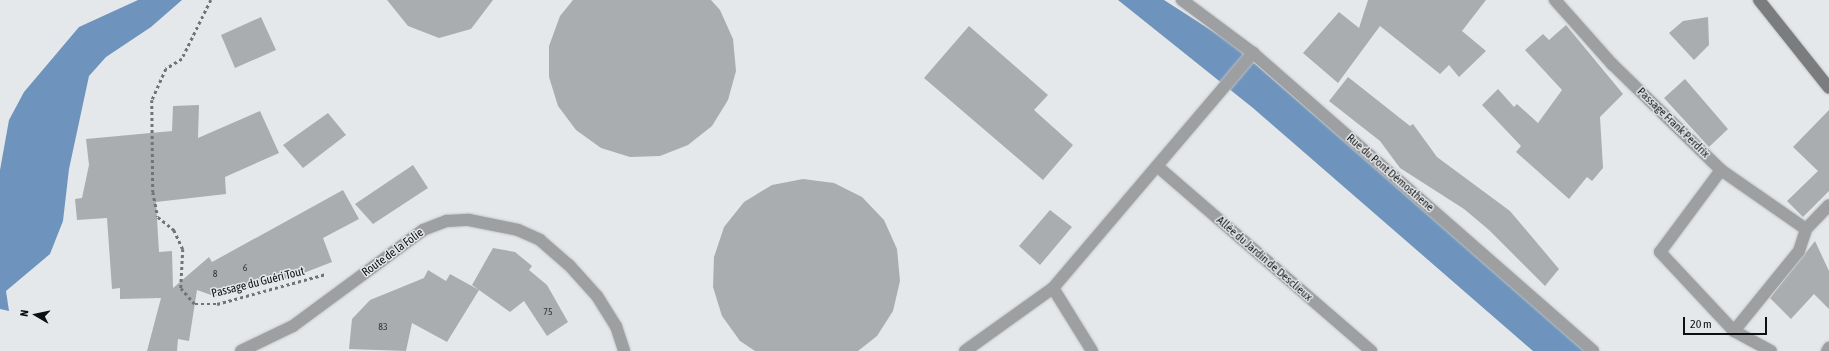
<!DOCTYPE html>
<html>
<head>
<meta charset="utf-8">
<style>
  body { margin:0 }
  #map { position:relative; width:1829px; height:351px; overflow:hidden; background:#e5e8eb; font-family:"Asap Condensed",sans-serif }
  div>[style] { position:absolute }
  .water>* { inset:0; background:#6e94bd }
  .building>* { inset:0; background:#aaadaf }
  .path>* { height:2.5px; margin-top:-1.25px; transform-origin:0; background:repeating-linear-gradient(90deg,#717375 0 3px,transparent 0 6px) }
  .roads { filter:drop-shadow(0 0 1px #c3c5c8) drop-shadow(0 0 1px #c3c5c8) }
  .service>* { height:12px; margin:-6px; padding:0 6px; transform-origin:6px; border-radius:6px; background:#9e9fa0 }
  .minor>* { height:12px; margin:-6px; padding:0 6px; transform-origin:6px; border-radius:6px; background:#9e9fa0 }
  .tertiary>* { height:12px; margin:-6px; padding:0 6px; transform-origin:6px; border-radius:6px; background:#9e9fa0 }
  .secondary>* { height:12px; margin:-6px; padding:0 6px; transform-origin:6px; border-radius:6px; background:#7b7c7e }
  span { translate:-50% -50%; white-space:nowrap; text-align:center; line-height:1.15; -webkit-text-stroke:3px #e5e8eb; paint-order:stroke }
  .number-label { font-size:10px; color:#353638 }
  .number-label span { -webkit-text-stroke-width:0 }
  .street-label { font-size:12px; color:#0e0f10 }
  .north { position:absolute; left:16px; top:295px; width:40px; height:40px; -webkit-text-stroke:3px #e5e8eb; paint-order:stroke; rotate:279deg; font-size:11px; font-weight:700; line-height:16px; text-align:center; color:#0e0f10 }
  .north::after { content:''; display:block; margin:auto; width:14px; height:18px; background:#0e0f10; clip-path:polygon(50% 0,100% 100%,50% 72%,0 100%) }
  .scale { position:absolute; left:1683px; top:317px; width:84px; height:18px; box-sizing:border-box; border:2px solid #0e0f10; border-top:0; padding-left:5px; font-size:12px; line-height:14px; white-space:nowrap; color:#0e0f10; -webkit-text-stroke:3px #e5e8eb; paint-order:stroke }
</style>
</head>
<body>
<div id="map">
  <div class="water">
    <i style="clip-path:polygon(138px 0,182px 0,151px 27px,106px 57px,89px 76px,69px 169px,63px 221px,50px 254px,6px 291px,9px 311px,0 309px,0 170px,9px 120px,24px 92px,79px 27px)"></i>
    <i style="clip-path:polygon(1118px 0,1164px 0,1231px 43px,1587px 351px,1533px 351px,1253px 108px)"></i>
  </div>
  <div class="building">
    <i style="clip-path:polygon(387px 0,493px 0,471px 29px,439px 38px,408px 26px)"></i>
    <i style="clip-path:polygon(573px 0,711px 0,720px 10px,733px 39px,736px 71px,728px 100px,712px 126px,688px 145px,660px 156px,630px 157px,601px 148px,576px 130px,558px 106px,549px 77px,549px 46px,560px 16px)"></i>
    <i style="clip-path:polygon(1368px 0,1486px 0,1462px 31px,1486px 51px,1459px 77px,1449px 65px,1440px 74px,1380px 26px,1338px 83px,1303px 53px,1339px 12px,1359px 28px)"></i>
    <i style="clip-path:polygon(261px 17px,276px 50px,235px 68px,221px 35px)"></i>
    <i style="clip-path:polygon(1708px 17px,1709px 45px,1694px 60px,1669px 33px,1683px 21px)"></i>
    <i style="clip-path:polygon(1566px 25px,1623px 94px,1600px 117px,1603px 168px,1592px 181px,1587px 177px,1569px 199px,1516px 152px,1521px 146px,1482px 105px,1498px 89px,1514px 107px,1517px 104px,1538px 123px,1562px 90px,1525px 50px,1543px 34px,1549px 40px)"></i>
    <i style="clip-path:polygon(969px 26px,1048px 95px,1034px 110px,1073px 145px,1043px 180px,924px 78px)"></i>
    <i style="clip-path:polygon(1348px 77px,1410px 126px,1413px 124px,1437px 157px,1510px 211px,1559px 269px,1545px 286px,1489px 230px,1464px 209px,1400px 168px,1380px 141px,1329px 101px)"></i>
    <i style="clip-path:polygon(1685px 79px,1728px 129px,1709px 147px,1664px 98px)"></i>
    <i style="clip-path:polygon(199px 105px,198px 138px,260px 111px,279px 153px,225px 177px,226px 194px,156px 202px,159px 252px,172px 251px,173px 288px,209px 257px,212px 262px,343px 190px,359px 219px,323px 238px,332px 262px,296px 276px,214px 296px,197px 290px,189px 341px,178px 339px,177px 351px,147px 351px,161px 298px,120px 299px,120px 288px,112px 289px,107px 218px,77px 220px,75px 199px,82px 198px,89px 165px,86px 139px,172px 131px,173px 106px)"></i>
    <i style="clip-path:polygon(1829px 110px,1829px 191px,1803px 217px,1787px 201px,1818px 171px,1793px 147px)"></i>
    <i style="clip-path:polygon(328px 113px,346px 135px,303px 168px,283px 145px)"></i>
    <i style="clip-path:polygon(413px 165px,428px 188px,373px 224px,355px 204px)"></i>
    <i style="clip-path:polygon(803px 179px,834px 183px,862px 197px,884px 220px,897px 249px,900px 281px,893px 311px,877px 336px,858px 351px,755px 351px,740px 341px,722px 316px,713px 287px,714px 257px,724px 227px,744px 202px,772px 185px)"></i>
    <i style="clip-path:polygon(1050px 210px,1072px 227px,1040px 265px,1019px 246px)"></i>
    <i style="clip-path:polygon(1815px 241px,1829px 271px,1829px 309px,1814px 294px,1791px 319px,1770px 298px)"></i>
    <i style="clip-path:polygon(493px 248px,515px 252px,532px 266px,529px 270px,547px 285px,568px 322px,547px 336px,524px 301px,510px 312px,479px 290px,447px 342px,412px 323px,406px 351px,349px 349px,352px 319px,370px 300px,424px 278px,428px 270px,446px 281px,450px 274px,479px 290px,472px 285px)"></i>
  </div>
  <div class="path">
    <i style="left:211px;top:0;width:66px;rotate:116.2deg"></i>
    <i style="left:182px;top:59px;width:19px;rotate:148deg"></i>
    <i style="left:166px;top:69px;width:34px;rotate:114deg"></i>
    <i style="left:152px;top:100px;width:92px;rotate:89.4deg"></i>
    <i style="left:153px;top:192px;width:25px;rotate:79deg"></i>
    <i style="left:158px;top:217px;width:21px;rotate:39deg"></i>
    <i style="left:174px;top:230px;width:21px;rotate:65deg"></i>
    <i style="left:183px;top:249px;width:39px;rotate:93deg"></i>
    <i style="left:181px;top:288px;width:21px;rotate:49deg"></i>
    <i style="left:195px;top:304px;width:22px"></i>
    <i style="left:217px;top:304px;width:113px;rotate:-15.4deg"></i>
  </div>
  <div class="roads">
    <div class="service">
      <i style="left:1721px;top:170px;width:102px;rotate:126.6deg"></i>
      <i style="left:1660px;top:252px;width:108px;rotate:46.9deg"></i>
      <i style="left:1734px;top:331px;width:42px;rotate:28.4deg"></i>
      <i style="left:1734px;top:331px;width:103px;rotate:-50.9deg"></i>
      <i style="left:1799px;top:251px;width:23px;rotate:-72deg"></i>
      <i style="left:1806px;top:229px;width:33px;rotate:-46deg"></i>
      <i style="left:1827px;top:351px;width:4px;rotate:-56deg"></i>
    </div>
    <div class="minor">
      <i style="left:1182px;top:0;width:89px;rotate:36.7deg"></i>
      <i style="left:1253px;top:53px;width:452px;rotate:41.2deg"></i>
      <i style="left:1555px;top:0;width:86px;rotate:48.3deg"></i>
      <i style="left:1612px;top:64px;width:152px;rotate:44.2deg"></i>
      <i style="left:1721px;top:170px;width:103px;rotate:34.8deg"></i>
      <i style="left:1157px;top:166px;width:283px;rotate:40.8deg"></i>
      <i style="left:1053px;top:288px;width:74px;rotate:58.2deg"></i>
      <i style="left:965px;top:351px;width:108px;rotate:-35.6deg"></i>
      <i style="left:1053px;top:288px;width:309px;rotate:-49.6deg"></i>
    </div>
    <div class="tertiary">
      <i style="left:241px;top:351px;width:58px;rotate:-25.7deg"></i>
      <i style="left:293px;top:326px;width:162px;rotate:-36.4deg"></i>
      <i style="left:423px;top:230px;width:26px;rotate:-21deg"></i>
      <i style="left:447px;top:221px;width:22px;rotate:-3deg"></i>
      <i style="left:469px;top:220px;width:50px;rotate:11.5deg"></i>
      <i style="left:518px;top:230px;width:24px;rotate:24deg"></i>
      <i style="left:540px;top:240px;width:38px;rotate:41deg"></i>
      <i style="left:569px;top:265px;width:42px;rotate:47.9deg"></i>
      <i style="left:597px;top:296px;width:36px;rotate:58deg"></i>
      <i style="left:616px;top:326px;width:26px;rotate:72deg"></i>
    </div>
    <div class="secondary">
      <i style="left:1759px;top:0;width:112px;rotate:51.5deg"></i>
    </div>
  </div>
  <div class="number-label">
    <span style="left:245px;top:268px">6</span>
    <span style="left:215px;top:274px">8</span>
    <span style="left:548px;top:312px">75</span>
    <span style="left:383px;top:327px">83</span>
  </div>
  <div class="street-label">
    <span style="left:1673px;top:123px;rotate:44deg">Passage Frank Perdrix</span>
    <span style="left:1390px;top:173px;rotate:41deg">Rue du Pont Démosthene</span>
    <span style="left:393px;top:253px;rotate:-36deg">Route de la Folie</span>
    <span style="left:1264px;top:259px;rotate:41deg">Allée du Jardin de Desclieux</span>
    <span style="left:258px;top:283px;rotate:-14deg">Passage du Guéri Tout</span>
  </div>
  <div class="north">N</div>
  <div class="scale">20 m</div>
</div>
</body>
</html>
